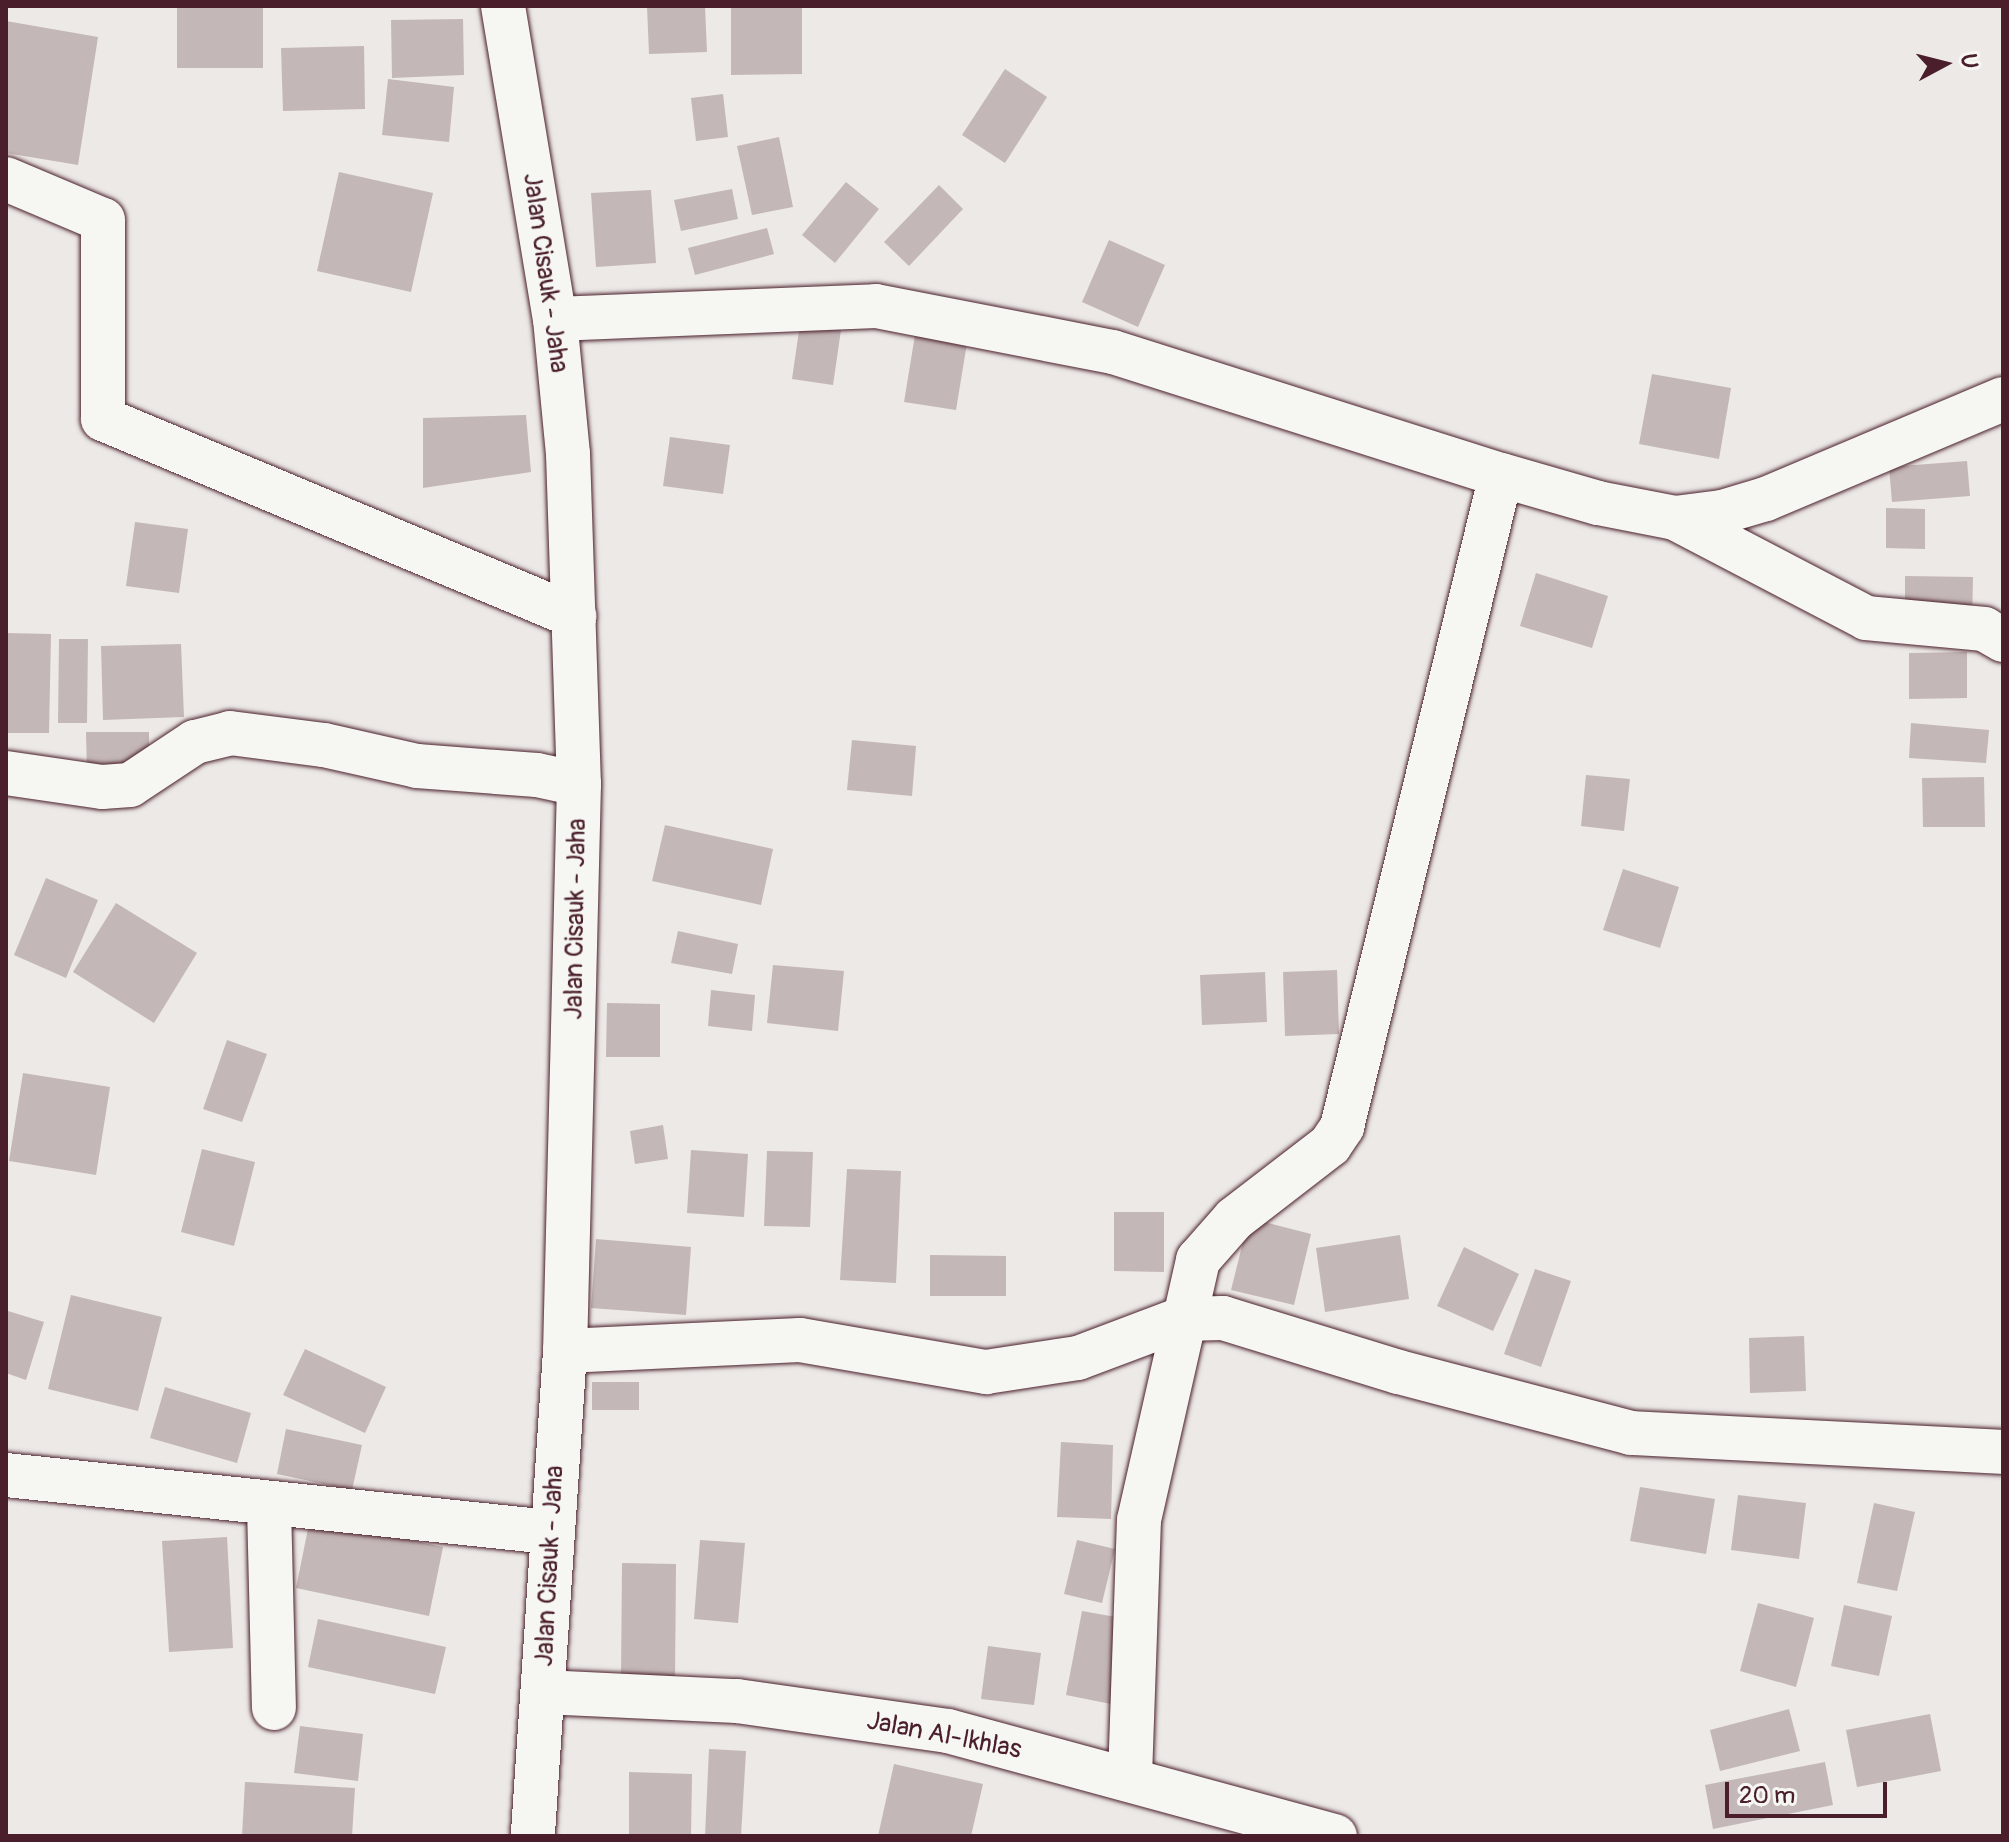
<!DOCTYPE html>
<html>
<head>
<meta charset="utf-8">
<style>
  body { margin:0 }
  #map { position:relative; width:2009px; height:1842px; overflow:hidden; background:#ece9e6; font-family:Pangolin,sans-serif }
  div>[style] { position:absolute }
  .building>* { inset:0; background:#c4b7b7 }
  .roads { filter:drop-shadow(0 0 2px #4a1f2b) drop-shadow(0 0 2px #4a1f2b) }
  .street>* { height:44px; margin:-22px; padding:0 22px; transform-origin:22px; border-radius:22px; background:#f6f6f2 }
  .primary>* { height:44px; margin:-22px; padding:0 22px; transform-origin:22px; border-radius:22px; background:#f6f6f2 }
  span { translate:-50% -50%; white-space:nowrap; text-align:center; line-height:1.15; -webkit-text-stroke:8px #f6f6f2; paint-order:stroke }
  .street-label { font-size:26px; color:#4a1f2b }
  .frame { position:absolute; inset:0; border:8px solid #4a1f2b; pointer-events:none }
  .north { position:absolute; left:1905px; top:24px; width:80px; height:80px; -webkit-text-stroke:6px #f6f6f2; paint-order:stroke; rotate:83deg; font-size:22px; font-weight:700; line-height:32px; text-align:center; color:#4a1f2b }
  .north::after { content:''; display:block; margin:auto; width:28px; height:36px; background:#4a1f2b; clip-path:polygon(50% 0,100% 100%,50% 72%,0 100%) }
  .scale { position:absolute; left:1725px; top:1782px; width:162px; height:36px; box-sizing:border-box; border:4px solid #4a1f2b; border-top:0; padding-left:10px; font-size:24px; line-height:28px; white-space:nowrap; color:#4a1f2b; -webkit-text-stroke:6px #f6f6f2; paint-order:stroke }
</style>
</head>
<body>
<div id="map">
  <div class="building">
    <i style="clip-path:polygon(177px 6px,263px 6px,263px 68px,177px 68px)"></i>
    <i style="clip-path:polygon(647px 6px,705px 6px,707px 52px,649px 54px)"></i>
    <i style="clip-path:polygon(731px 6px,802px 6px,802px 74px,731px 75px)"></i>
    <i style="clip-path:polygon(463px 19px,464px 75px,392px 78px,391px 20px)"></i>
    <i style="clip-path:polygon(6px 21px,98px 37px,78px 165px,6px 153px)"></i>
    <i style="clip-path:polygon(364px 46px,365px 109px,283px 111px,281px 48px)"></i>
    <i style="clip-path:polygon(1005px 69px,1047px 97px,1005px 163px,962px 135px)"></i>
    <i style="clip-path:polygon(388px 79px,454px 87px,449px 142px,382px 135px)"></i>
    <i style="clip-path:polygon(723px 94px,728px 137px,696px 141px,691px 98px)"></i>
    <i style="clip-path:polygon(779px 137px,793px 207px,752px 215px,737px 146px)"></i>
    <i style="clip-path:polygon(339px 172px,433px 193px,411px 292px,317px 271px)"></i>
    <i style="clip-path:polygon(846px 182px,879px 209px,835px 263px,802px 235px)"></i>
    <i style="clip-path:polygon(939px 185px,963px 209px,909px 266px,884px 242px)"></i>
    <i style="clip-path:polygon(732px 189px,738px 219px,681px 231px,674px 200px)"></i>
    <i style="clip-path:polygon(651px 190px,656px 263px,596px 267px,591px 193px)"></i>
    <i style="clip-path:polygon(767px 228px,774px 254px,695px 275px,688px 248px)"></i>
    <i style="clip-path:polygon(1109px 240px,1165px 265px,1138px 327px,1082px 302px)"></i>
    <i style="clip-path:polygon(800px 324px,841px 330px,833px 385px,792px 379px)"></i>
    <i style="clip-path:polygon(916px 329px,968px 337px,956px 410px,904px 402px)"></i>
    <i style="clip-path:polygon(1652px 374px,1731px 388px,1719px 459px,1639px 444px)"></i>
    <i style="clip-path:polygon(526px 415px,531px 472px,423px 488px,423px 418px)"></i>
    <i style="clip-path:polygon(670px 437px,730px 445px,723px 494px,663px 486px)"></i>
    <i style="clip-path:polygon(1967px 461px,1970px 496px,1892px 502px,1889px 467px)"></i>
    <i style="clip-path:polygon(1886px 508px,1925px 509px,1925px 549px,1886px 548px)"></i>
    <i style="clip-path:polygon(135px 522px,188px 529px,179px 593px,126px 586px)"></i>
    <i style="clip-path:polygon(1536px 573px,1608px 596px,1592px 648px,1520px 626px)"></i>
    <i style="clip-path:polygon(1905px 576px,1973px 577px,1972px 622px,1905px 621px)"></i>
    <i style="clip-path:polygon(6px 633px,51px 634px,49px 733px,6px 733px)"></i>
    <i style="clip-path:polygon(59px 639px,88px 639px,87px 723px,58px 723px)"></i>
    <i style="clip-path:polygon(181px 644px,184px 717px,103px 720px,101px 646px)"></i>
    <i style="clip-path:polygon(1967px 652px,1967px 698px,1909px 699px,1909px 653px)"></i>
    <i style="clip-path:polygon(1911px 723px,1989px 730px,1986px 763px,1909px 758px)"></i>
    <i style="clip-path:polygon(86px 732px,149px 732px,149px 773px,87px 774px)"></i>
    <i style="clip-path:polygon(852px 740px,916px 746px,912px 796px,847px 790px)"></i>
    <i style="clip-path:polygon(1586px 775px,1630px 779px,1624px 831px,1581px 826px)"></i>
    <i style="clip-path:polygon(1984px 777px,1985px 827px,1923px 827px,1922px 778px)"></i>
    <i style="clip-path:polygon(665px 825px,773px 849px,761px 905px,652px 881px)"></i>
    <i style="clip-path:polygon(1623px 869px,1679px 887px,1660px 948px,1603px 930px)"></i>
    <i style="clip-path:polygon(46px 878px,98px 900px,66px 978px,14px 955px)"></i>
    <i style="clip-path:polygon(116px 903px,197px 953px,154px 1023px,73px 972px)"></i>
    <i style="clip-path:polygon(678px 931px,738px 944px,732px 974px,671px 963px)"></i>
    <i style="clip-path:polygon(773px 965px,844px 971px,838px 1031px,767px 1023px)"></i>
    <i style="clip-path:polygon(1337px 970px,1339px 1034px,1285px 1036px,1283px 972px)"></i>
    <i style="clip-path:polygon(1265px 972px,1267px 1022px,1202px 1025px,1200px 975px)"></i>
    <i style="clip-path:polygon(711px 990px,755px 995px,752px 1031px,708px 1026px)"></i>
    <i style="clip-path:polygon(607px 1003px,660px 1004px,660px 1057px,606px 1057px)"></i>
    <i style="clip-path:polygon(227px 1040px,267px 1054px,242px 1122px,203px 1109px)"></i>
    <i style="clip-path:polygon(23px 1073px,110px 1087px,96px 1175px,9px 1161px)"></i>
    <i style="clip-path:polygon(663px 1125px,668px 1159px,635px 1164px,630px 1131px)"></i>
    <i style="clip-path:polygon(202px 1149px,255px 1162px,234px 1246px,181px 1232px)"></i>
    <i style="clip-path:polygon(691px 1150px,748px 1154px,744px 1217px,687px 1213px)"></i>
    <i style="clip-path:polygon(767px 1151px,813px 1152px,810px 1227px,764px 1226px)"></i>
    <i style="clip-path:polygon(847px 1169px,901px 1171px,896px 1283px,840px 1280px)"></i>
    <i style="clip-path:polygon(1114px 1212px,1164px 1212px,1164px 1272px,1114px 1271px)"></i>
    <i style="clip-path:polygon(1249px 1218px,1311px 1234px,1294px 1305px,1231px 1290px)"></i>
    <i style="clip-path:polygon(1400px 1235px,1409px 1299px,1325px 1312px,1316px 1248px)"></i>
    <i style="clip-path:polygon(596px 1239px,691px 1247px,686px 1315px,591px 1308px)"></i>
    <i style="clip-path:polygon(1464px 1247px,1519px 1274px,1493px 1331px,1437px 1306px)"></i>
    <i style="clip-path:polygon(930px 1255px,1006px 1256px,1006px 1296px,930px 1296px)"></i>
    <i style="clip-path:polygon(1535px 1269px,1571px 1281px,1541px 1367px,1504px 1354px)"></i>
    <i style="clip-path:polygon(71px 1295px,162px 1317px,138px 1411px,48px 1389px)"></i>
    <i style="clip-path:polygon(8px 1311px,44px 1322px,26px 1380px,6px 1373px)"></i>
    <i style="clip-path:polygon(1804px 1336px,1806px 1391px,1750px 1393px,1749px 1338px)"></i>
    <i style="clip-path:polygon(305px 1349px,386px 1387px,365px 1433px,283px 1395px)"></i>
    <i style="clip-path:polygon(592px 1382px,639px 1382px,639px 1410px,592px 1410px)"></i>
    <i style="clip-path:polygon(165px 1387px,251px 1413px,237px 1463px,150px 1438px)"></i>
    <i style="clip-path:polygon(286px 1429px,362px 1445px,352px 1490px,277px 1474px)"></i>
    <i style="clip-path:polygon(1061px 1442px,1113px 1445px,1111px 1519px,1057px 1517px)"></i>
    <i style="clip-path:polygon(1640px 1487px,1715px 1499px,1706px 1554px,1630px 1541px)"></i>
    <i style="clip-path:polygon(1738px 1495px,1806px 1503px,1799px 1559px,1731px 1550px)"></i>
    <i style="clip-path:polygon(1874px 1503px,1915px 1512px,1897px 1591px,1857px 1583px)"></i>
    <i style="clip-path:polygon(310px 1519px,443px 1547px,429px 1616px,296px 1588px)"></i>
    <i style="clip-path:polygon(227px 1537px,233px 1648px,169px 1652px,162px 1541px)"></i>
    <i style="clip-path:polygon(700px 1540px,745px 1543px,738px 1623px,694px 1619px)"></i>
    <i style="clip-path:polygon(1077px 1540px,1115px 1549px,1102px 1603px,1064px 1594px)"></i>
    <i style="clip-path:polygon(622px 1563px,676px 1564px,675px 1679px,621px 1678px)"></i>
    <i style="clip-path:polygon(1758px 1603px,1814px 1618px,1796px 1687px,1740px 1671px)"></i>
    <i style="clip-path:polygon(1844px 1605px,1892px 1616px,1879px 1676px,1831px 1666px)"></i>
    <i style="clip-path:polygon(1082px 1611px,1127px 1619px,1111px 1704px,1066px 1695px)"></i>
    <i style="clip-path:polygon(318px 1619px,446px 1647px,435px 1694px,308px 1667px)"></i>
    <i style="clip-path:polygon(988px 1646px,1041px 1653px,1034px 1705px,981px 1699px)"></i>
    <i style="clip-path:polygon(1789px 1709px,1800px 1751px,1720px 1771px,1710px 1730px)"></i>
    <i style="clip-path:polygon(1930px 1714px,1941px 1771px,1857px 1787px,1846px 1730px)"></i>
    <i style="clip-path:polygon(300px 1726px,363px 1734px,358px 1781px,294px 1773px)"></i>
    <i style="clip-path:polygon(709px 1749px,746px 1751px,741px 1836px,705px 1836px)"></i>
    <i style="clip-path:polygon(1825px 1762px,1833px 1805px,1713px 1829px,1705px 1785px)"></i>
    <i style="clip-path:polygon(894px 1764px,983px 1784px,971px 1836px,878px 1836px)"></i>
    <i style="clip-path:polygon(629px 1772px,692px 1774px,691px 1836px,629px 1836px)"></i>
    <i style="clip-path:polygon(245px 1782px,355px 1788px,352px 1836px,242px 1836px)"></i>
  </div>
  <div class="roads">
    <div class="street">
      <i style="left:6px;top:179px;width:105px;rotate:22.9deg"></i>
      <i style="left:103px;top:220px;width:199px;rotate:90deg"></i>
      <i style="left:103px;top:419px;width:511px;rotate:22.7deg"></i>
      <i style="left:555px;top:319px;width:321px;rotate:-2.3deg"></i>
      <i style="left:876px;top:306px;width:241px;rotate:11deg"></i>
      <i style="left:1113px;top:352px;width:407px;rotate:17.6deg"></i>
      <i style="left:1501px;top:475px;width:101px;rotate:16.1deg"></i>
      <i style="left:1598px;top:503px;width:78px;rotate:11deg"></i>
      <i style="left:1675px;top:518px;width:47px;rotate:-7.3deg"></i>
      <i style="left:1722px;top:512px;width:46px;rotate:-16.5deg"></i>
      <i style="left:1766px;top:499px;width:257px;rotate:-22.9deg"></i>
      <i style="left:1675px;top:518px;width:216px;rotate:27.6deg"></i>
      <i style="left:1866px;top:618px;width:119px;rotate:5.3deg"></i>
      <i style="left:1984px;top:629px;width:22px;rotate:30deg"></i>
      <i style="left:6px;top:773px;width:97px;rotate:8.3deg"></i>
      <i style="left:102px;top:787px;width:28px;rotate:-4deg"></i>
      <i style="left:130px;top:785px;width:78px;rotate:-33.5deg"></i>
      <i style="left:195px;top:742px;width:36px;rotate:-14deg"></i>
      <i style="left:230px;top:733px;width:95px;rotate:7.3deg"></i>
      <i style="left:324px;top:745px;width:95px;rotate:12.7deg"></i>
      <i style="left:417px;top:766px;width:120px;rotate:4.3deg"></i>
      <i style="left:537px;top:775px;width:43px;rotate:12.1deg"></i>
      <i style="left:565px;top:1351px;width:235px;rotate:-2.7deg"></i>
      <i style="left:800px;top:1340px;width:189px;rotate:9.8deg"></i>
      <i style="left:986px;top:1372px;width:93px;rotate:-8.7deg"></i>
      <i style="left:1078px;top:1358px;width:111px;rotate:-20.6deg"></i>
      <i style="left:1182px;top:1319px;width:41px;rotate:-1.4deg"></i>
      <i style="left:1223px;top:1318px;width:184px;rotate:17.1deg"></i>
      <i style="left:1399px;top:1372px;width:240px;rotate:14.7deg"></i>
      <i style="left:1631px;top:1433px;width:372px;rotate:2.9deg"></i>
      <i style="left:6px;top:1475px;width:546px;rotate:5.99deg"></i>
      <i style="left:269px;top:1506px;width:202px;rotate:88.6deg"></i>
      <i style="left:543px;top:1692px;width:194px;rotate:2.7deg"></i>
      <i style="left:737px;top:1701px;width:213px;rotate:8.1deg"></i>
      <i style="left:948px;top:1731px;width:401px;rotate:15.2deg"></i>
      <i style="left:1130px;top:1777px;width:257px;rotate:-88deg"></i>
      <i style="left:1139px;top:1520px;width:267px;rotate:-77.2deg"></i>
      <i style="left:1198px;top:1260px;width:55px;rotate:-48.7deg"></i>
      <i style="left:1234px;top:1219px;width:121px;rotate:-37.6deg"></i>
      <i style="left:1330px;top:1145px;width:22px;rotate:-56deg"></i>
      <i style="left:1342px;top:1127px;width:671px;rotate:-76.3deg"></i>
    </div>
    <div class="primary">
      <i style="left:503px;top:6px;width:317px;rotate:80.6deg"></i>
      <i style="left:555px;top:319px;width:136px;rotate:84.5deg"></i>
      <i style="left:568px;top:454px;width:330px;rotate:88.1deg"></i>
      <i style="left:579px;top:784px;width:567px;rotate:91.41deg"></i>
      <i style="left:565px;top:1351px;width:486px;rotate:93.8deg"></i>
    </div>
  </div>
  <div class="street-label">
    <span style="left:545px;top:273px;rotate:82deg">Jalan Cisauk - Jaha</span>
    <span style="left:576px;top:919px;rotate:-89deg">Jalan Cisauk - Jaha</span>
    <span style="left:550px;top:1566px;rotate:-87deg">Jalan Cisauk - Jaha</span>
    <span style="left:944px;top:1736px;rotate:11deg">Jalan Al-Ikhlas</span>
  </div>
  <div class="frame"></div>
  <div class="north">U</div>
  <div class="scale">20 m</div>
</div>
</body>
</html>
